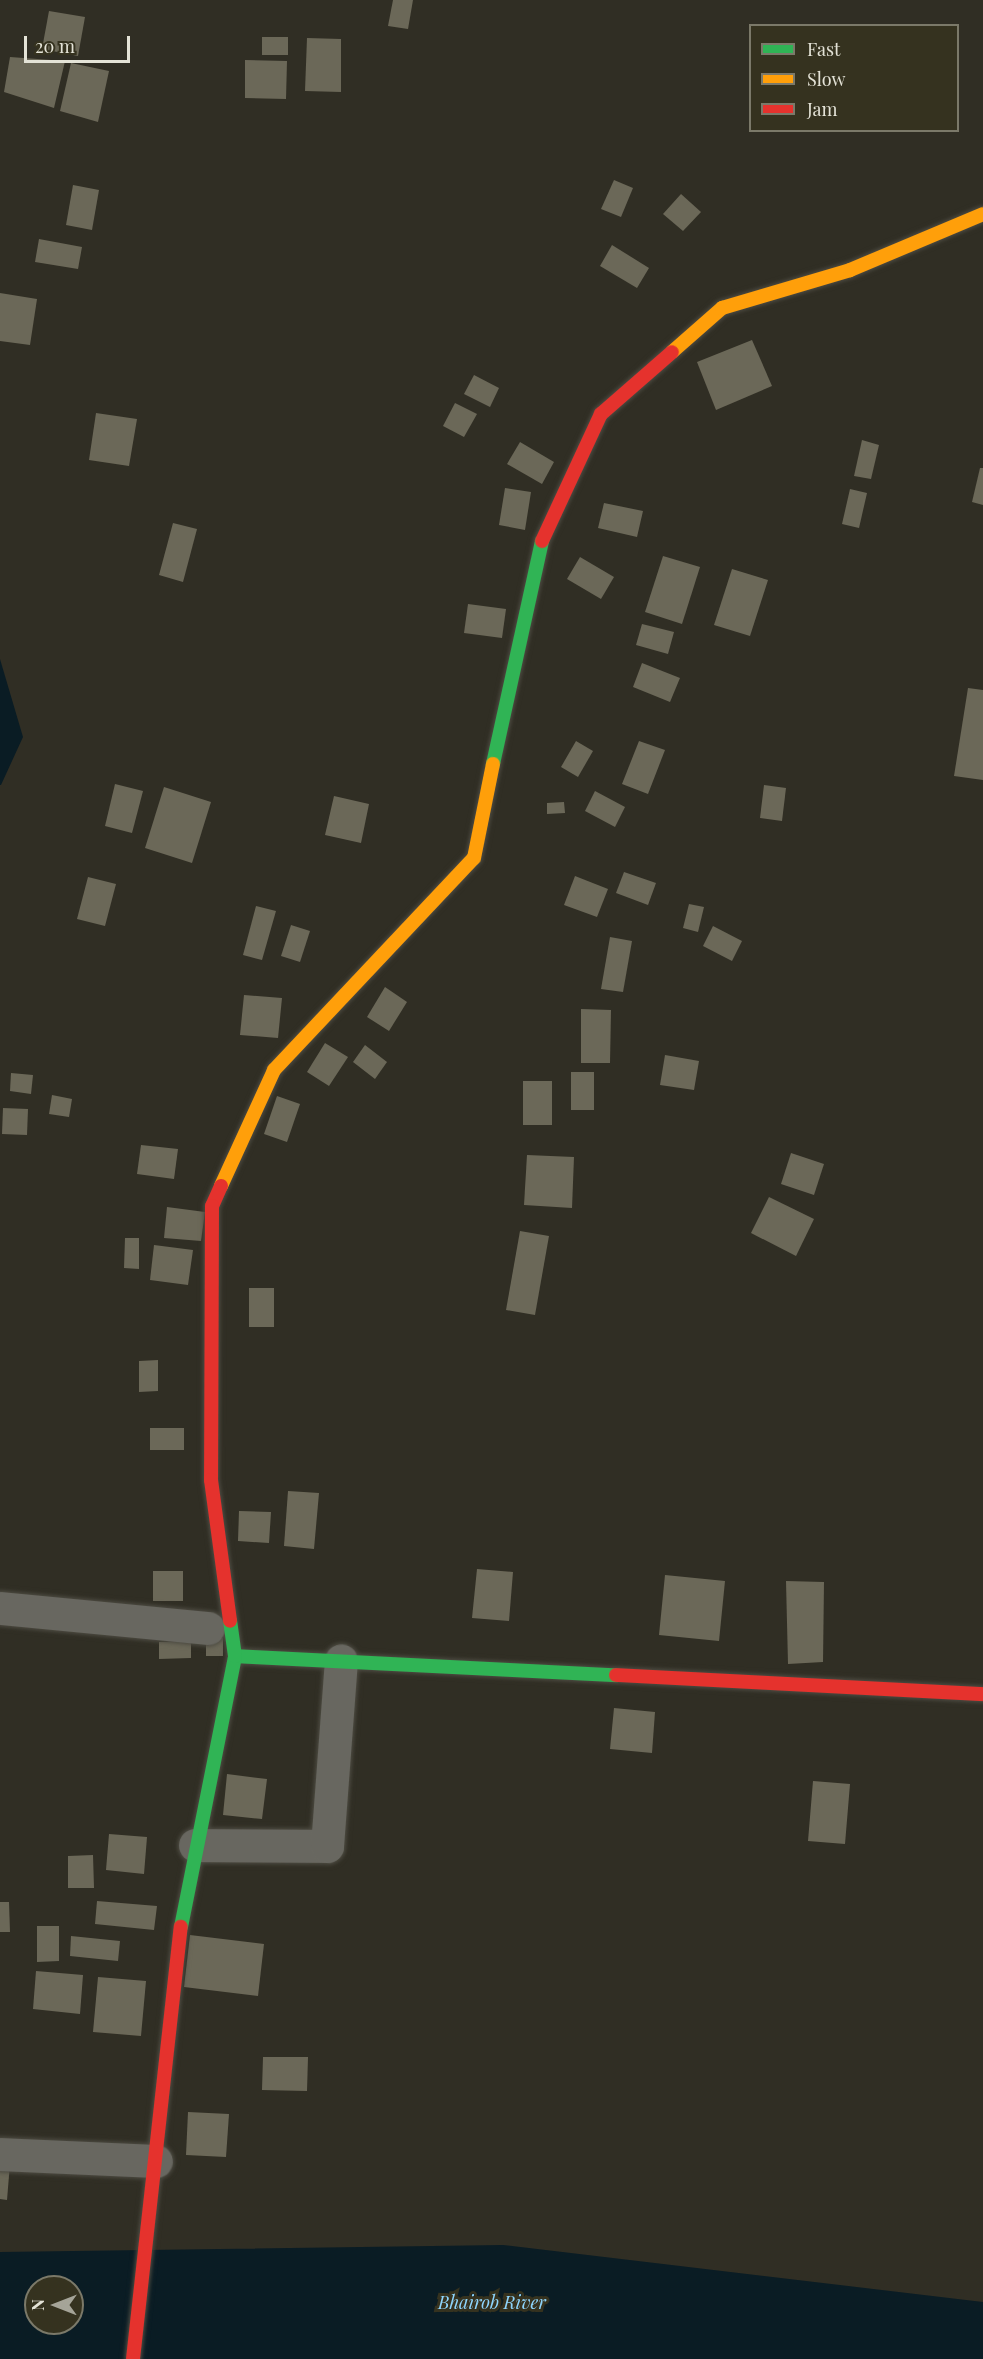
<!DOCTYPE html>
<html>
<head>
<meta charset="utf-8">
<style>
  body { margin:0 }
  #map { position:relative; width:983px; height:2359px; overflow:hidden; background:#302e24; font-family:"Playfair Display",serif }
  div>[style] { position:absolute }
  .water>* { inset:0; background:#0a1c24 }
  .building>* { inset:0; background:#6b6858 }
  .roads { filter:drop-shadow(0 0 2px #4d4b42) drop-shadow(0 0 2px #4d4b42) }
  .street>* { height:33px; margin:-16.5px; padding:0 16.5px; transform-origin:16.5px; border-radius:16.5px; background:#686760 }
  .fast>* { height:14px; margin:-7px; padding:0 7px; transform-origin:7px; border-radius:7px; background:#30b455 }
  .slow>* { height:14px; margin:-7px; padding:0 7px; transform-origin:7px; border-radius:7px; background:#ff9f0a }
  .jam>* { height:14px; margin:-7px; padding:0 7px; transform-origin:7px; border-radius:7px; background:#e5322d }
  span { translate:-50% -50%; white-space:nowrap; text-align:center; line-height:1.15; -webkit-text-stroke:6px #35321f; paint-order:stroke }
  .water-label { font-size:18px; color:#8ed5fc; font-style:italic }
  .legend { position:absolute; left:749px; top:24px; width:210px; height:108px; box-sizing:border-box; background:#35321f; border:2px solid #7b7969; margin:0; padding:8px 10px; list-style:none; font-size:18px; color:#e4e3d7 }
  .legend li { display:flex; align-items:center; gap:12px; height:30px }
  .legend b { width:30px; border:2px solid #7b7969 }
  .north { position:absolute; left:24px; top:2275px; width:60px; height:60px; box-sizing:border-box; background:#35321f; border:2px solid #7b7969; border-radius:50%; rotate:270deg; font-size:16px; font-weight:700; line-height:24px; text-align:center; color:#e4e3d7 }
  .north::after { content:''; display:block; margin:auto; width:21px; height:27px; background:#a5a498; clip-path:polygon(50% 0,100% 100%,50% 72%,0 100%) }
  .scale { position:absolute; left:24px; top:36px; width:106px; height:27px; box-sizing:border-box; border:3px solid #e4e3d7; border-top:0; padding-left:8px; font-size:18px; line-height:21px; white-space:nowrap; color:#e4e3d7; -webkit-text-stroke:4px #35321f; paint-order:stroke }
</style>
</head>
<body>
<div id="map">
  <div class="water">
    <i style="clip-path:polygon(0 659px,23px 737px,1px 785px,0 785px)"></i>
    <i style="clip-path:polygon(evenodd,503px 2245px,983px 2302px,983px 2359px,0 2359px,0 2252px,503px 2245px,36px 2287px,72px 2287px,72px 2323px,36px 2323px,36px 2287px)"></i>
  </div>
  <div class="building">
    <i style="clip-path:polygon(393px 0,413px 0,408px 29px,388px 26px)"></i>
    <i style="clip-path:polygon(49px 11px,85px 17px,78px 56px,42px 49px)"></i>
    <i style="clip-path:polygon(262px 37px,288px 37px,288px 55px,262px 55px)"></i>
    <i style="clip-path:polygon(307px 38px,341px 39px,341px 92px,305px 91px)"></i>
    <i style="clip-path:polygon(10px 57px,65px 61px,54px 108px,4px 92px)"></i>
    <i style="clip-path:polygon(245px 60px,287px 61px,286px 99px,245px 98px)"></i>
    <i style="clip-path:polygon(71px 63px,109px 71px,98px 122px,60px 111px)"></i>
    <i style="clip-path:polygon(614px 180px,633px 188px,621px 217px,601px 209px)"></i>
    <i style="clip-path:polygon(73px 185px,99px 190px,92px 230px,66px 225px)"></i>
    <i style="clip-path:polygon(681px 194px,701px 212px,683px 231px,663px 214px)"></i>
    <i style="clip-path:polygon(39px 239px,82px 247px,78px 269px,35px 262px)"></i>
    <i style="clip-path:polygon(612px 245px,649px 268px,637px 288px,600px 266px)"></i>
    <i style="clip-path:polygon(0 293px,37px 299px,30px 345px,0 341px)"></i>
    <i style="clip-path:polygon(752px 340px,772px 386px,716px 410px,697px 362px)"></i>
    <i style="clip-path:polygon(474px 375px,499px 388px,490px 407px,464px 394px)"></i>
    <i style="clip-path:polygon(455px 403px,477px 414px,464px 437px,443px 426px)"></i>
    <i style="clip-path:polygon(96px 413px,137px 419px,129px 466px,89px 460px)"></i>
    <i style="clip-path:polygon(862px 440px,879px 445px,871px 479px,854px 476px)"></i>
    <i style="clip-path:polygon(520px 442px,554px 462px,542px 484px,507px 464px)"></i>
    <i style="clip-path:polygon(980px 468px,983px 468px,983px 505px,972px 502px)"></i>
    <i style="clip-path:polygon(505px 488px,531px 492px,525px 530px,499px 525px)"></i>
    <i style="clip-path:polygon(850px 489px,867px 493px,859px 528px,842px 524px)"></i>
    <i style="clip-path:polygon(604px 503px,643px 511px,637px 537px,598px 528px)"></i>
    <i style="clip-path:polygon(173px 523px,197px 529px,183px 582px,159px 575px)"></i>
    <i style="clip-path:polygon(663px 556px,700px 567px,682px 624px,645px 612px)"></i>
    <i style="clip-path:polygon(580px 557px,614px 577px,601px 599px,567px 579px)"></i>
    <i style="clip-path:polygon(732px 569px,768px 580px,750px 636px,714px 625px)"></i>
    <i style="clip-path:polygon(468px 604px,506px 609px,502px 638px,464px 633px)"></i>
    <i style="clip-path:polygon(642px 624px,674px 632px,668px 654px,636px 645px)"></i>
    <i style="clip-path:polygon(642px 663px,680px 678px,670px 702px,633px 687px)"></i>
    <i style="clip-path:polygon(968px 688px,983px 690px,983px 780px,954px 776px)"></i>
    <i style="clip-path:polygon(576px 741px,593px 751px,578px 777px,561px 767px)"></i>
    <i style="clip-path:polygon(639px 741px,665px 750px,648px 794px,622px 784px)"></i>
    <i style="clip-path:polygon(115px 784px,143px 791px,132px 833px,105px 826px)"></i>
    <i style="clip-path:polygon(764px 785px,786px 788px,782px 821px,760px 818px)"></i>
    <i style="clip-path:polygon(164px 787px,211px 802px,192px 863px,145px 848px)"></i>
    <i style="clip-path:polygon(595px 791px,625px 807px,615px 827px,585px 811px)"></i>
    <i style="clip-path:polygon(334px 796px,369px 804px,361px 843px,325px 835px)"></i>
    <i style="clip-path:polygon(564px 802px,565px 813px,547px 814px,547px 803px)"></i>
    <i style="clip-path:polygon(624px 872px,656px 883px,648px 905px,616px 893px)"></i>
    <i style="clip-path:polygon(575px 876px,608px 889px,597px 917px,564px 905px)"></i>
    <i style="clip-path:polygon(88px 877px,116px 884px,105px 926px,77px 919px)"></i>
    <i style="clip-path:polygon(689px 904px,704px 907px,698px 932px,683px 928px)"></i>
    <i style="clip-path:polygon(256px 906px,276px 911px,262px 960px,243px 955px)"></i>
    <i style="clip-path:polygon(291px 925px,310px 931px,300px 962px,281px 956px)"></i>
    <i style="clip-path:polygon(713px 926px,742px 941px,732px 961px,703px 946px)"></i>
    <i style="clip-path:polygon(610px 937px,632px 941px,623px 992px,601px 989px)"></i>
    <i style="clip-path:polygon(385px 987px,407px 1002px,389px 1031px,367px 1017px)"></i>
    <i style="clip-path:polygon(244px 995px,282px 998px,278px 1038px,240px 1035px)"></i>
    <i style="clip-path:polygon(581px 1009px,611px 1010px,610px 1063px,581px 1063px)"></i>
    <i style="clip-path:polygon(325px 1043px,348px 1057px,329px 1086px,307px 1072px)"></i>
    <i style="clip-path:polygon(365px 1045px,387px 1062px,375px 1079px,353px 1062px)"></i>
    <i style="clip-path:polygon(665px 1055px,699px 1061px,694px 1090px,660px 1085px)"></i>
    <i style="clip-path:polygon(571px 1072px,594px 1072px,594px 1110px,571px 1110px)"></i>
    <i style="clip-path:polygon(11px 1073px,33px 1075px,31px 1094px,10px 1091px)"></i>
    <i style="clip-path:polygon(523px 1081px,552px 1081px,552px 1125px,523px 1125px)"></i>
    <i style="clip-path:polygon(52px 1095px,72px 1099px,69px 1117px,49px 1114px)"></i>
    <i style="clip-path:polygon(277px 1096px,300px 1104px,287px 1142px,264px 1134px)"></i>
    <i style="clip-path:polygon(3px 1108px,28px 1109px,27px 1135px,2px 1134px)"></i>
    <i style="clip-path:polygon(141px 1145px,178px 1149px,174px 1179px,137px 1174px)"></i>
    <i style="clip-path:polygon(791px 1153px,824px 1164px,814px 1195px,781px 1184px)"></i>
    <i style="clip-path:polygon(527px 1155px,574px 1157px,572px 1208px,524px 1205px)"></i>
    <i style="clip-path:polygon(769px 1197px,814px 1219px,796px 1256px,751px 1233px)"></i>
    <i style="clip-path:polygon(167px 1207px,205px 1212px,201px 1241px,164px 1238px)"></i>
    <i style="clip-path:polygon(520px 1231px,549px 1236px,535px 1315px,506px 1310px)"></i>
    <i style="clip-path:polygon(125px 1238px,139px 1238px,139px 1269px,124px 1268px)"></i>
    <i style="clip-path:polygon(154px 1245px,193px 1250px,188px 1285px,150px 1280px)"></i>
    <i style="clip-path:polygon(249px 1288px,274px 1288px,274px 1327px,249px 1327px)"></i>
    <i style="clip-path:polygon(158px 1360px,158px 1391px,139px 1392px,139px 1361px)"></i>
    <i style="clip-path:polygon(150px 1428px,184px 1428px,184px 1450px,150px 1450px)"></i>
    <i style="clip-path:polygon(288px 1491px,319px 1493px,314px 1549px,284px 1546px)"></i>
    <i style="clip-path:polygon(239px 1511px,271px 1512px,269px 1543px,238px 1541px)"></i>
    <i style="clip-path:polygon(477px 1569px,513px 1572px,509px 1621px,472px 1618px)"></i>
    <i style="clip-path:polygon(153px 1571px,183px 1571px,183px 1601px,153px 1601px)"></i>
    <i style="clip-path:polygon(665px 1575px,725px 1581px,719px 1641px,659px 1635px)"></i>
    <i style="clip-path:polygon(786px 1581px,824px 1582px,823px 1662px,788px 1664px)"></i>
    <i style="clip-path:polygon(206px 1638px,223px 1638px,223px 1656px,206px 1656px)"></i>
    <i style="clip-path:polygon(191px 1641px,191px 1658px,159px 1659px,159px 1642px)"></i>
    <i style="clip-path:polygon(614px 1708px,655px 1712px,652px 1753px,610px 1749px)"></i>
    <i style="clip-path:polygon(227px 1774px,267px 1779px,262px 1819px,223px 1815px)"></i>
    <i style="clip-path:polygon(813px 1781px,850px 1784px,845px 1844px,808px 1841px)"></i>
    <i style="clip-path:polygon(109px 1834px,147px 1837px,144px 1874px,106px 1870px)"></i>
    <i style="clip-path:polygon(93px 1855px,94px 1888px,68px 1888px,68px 1856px)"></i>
    <i style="clip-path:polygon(97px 1901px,157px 1906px,154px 1930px,95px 1924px)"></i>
    <i style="clip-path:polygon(0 1902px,9px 1902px,10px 1932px,0 1932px)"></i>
    <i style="clip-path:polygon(37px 1926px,59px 1926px,59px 1961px,37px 1962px)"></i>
    <i style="clip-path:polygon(190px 1935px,264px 1944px,258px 1996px,184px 1987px)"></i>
    <i style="clip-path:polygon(71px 1936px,120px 1941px,118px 1961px,70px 1956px)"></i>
    <i style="clip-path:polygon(36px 1971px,83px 1975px,80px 2014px,33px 2009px)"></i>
    <i style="clip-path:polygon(98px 1977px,146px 1981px,141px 2036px,93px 2032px)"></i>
    <i style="clip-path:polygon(263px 2057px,308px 2057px,307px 2091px,262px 2090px)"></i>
    <i style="clip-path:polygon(188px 2112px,229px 2114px,226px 2157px,186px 2155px)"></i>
    <i style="clip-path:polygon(0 2138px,12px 2139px,7px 2200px,0 2199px)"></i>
  </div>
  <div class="roads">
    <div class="street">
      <i style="left:0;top:1608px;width:209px;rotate:5.5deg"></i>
      <i style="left:195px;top:1845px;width:132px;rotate:0.4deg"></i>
      <i style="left:327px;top:1846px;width:186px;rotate:-85.7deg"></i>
      <i style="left:0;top:2154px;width:156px;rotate:2.6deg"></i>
    </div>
    <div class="fast">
      <i style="left:493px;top:764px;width:228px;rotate:-77.6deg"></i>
      <i style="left:235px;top:1656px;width:381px;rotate:2.9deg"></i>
      <i style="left:181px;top:1927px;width:276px;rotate:-78.7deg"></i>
      <i style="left:235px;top:1656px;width:35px;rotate:-98deg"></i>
    </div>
    <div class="slow">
      <i style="left:672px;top:352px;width:67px;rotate:-41.3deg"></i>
      <i style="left:722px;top:308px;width:134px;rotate:-16.5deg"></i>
      <i style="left:850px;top:270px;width:144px;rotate:-22.8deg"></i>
      <i style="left:221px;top:1186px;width:128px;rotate:-65.4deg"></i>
      <i style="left:274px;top:1070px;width:291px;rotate:-46.7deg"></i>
      <i style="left:474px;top:858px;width:96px;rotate:-78.6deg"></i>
    </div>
    <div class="jam">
      <i style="left:542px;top:541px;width:140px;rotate:-65.1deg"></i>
      <i style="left:601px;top:414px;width:94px;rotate:-41.1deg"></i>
      <i style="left:221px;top:1186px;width:22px;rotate:114deg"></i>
      <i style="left:212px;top:1206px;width:274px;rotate:90.2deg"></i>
      <i style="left:211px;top:1480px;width:142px;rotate:82.3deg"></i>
      <i style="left:616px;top:1675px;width:367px;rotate:3deg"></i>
      <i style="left:133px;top:2359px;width:435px;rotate:-83.7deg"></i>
    </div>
  </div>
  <div class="water-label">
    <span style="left:492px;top:2302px">Bhairob River</span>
  </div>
  <ul class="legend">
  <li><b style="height:8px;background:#30b455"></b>Fast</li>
  <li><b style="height:8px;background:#ff9f0a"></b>Slow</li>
  <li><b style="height:8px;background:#e5322d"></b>Jam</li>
  </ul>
  <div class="north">N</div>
  <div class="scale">20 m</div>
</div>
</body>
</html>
